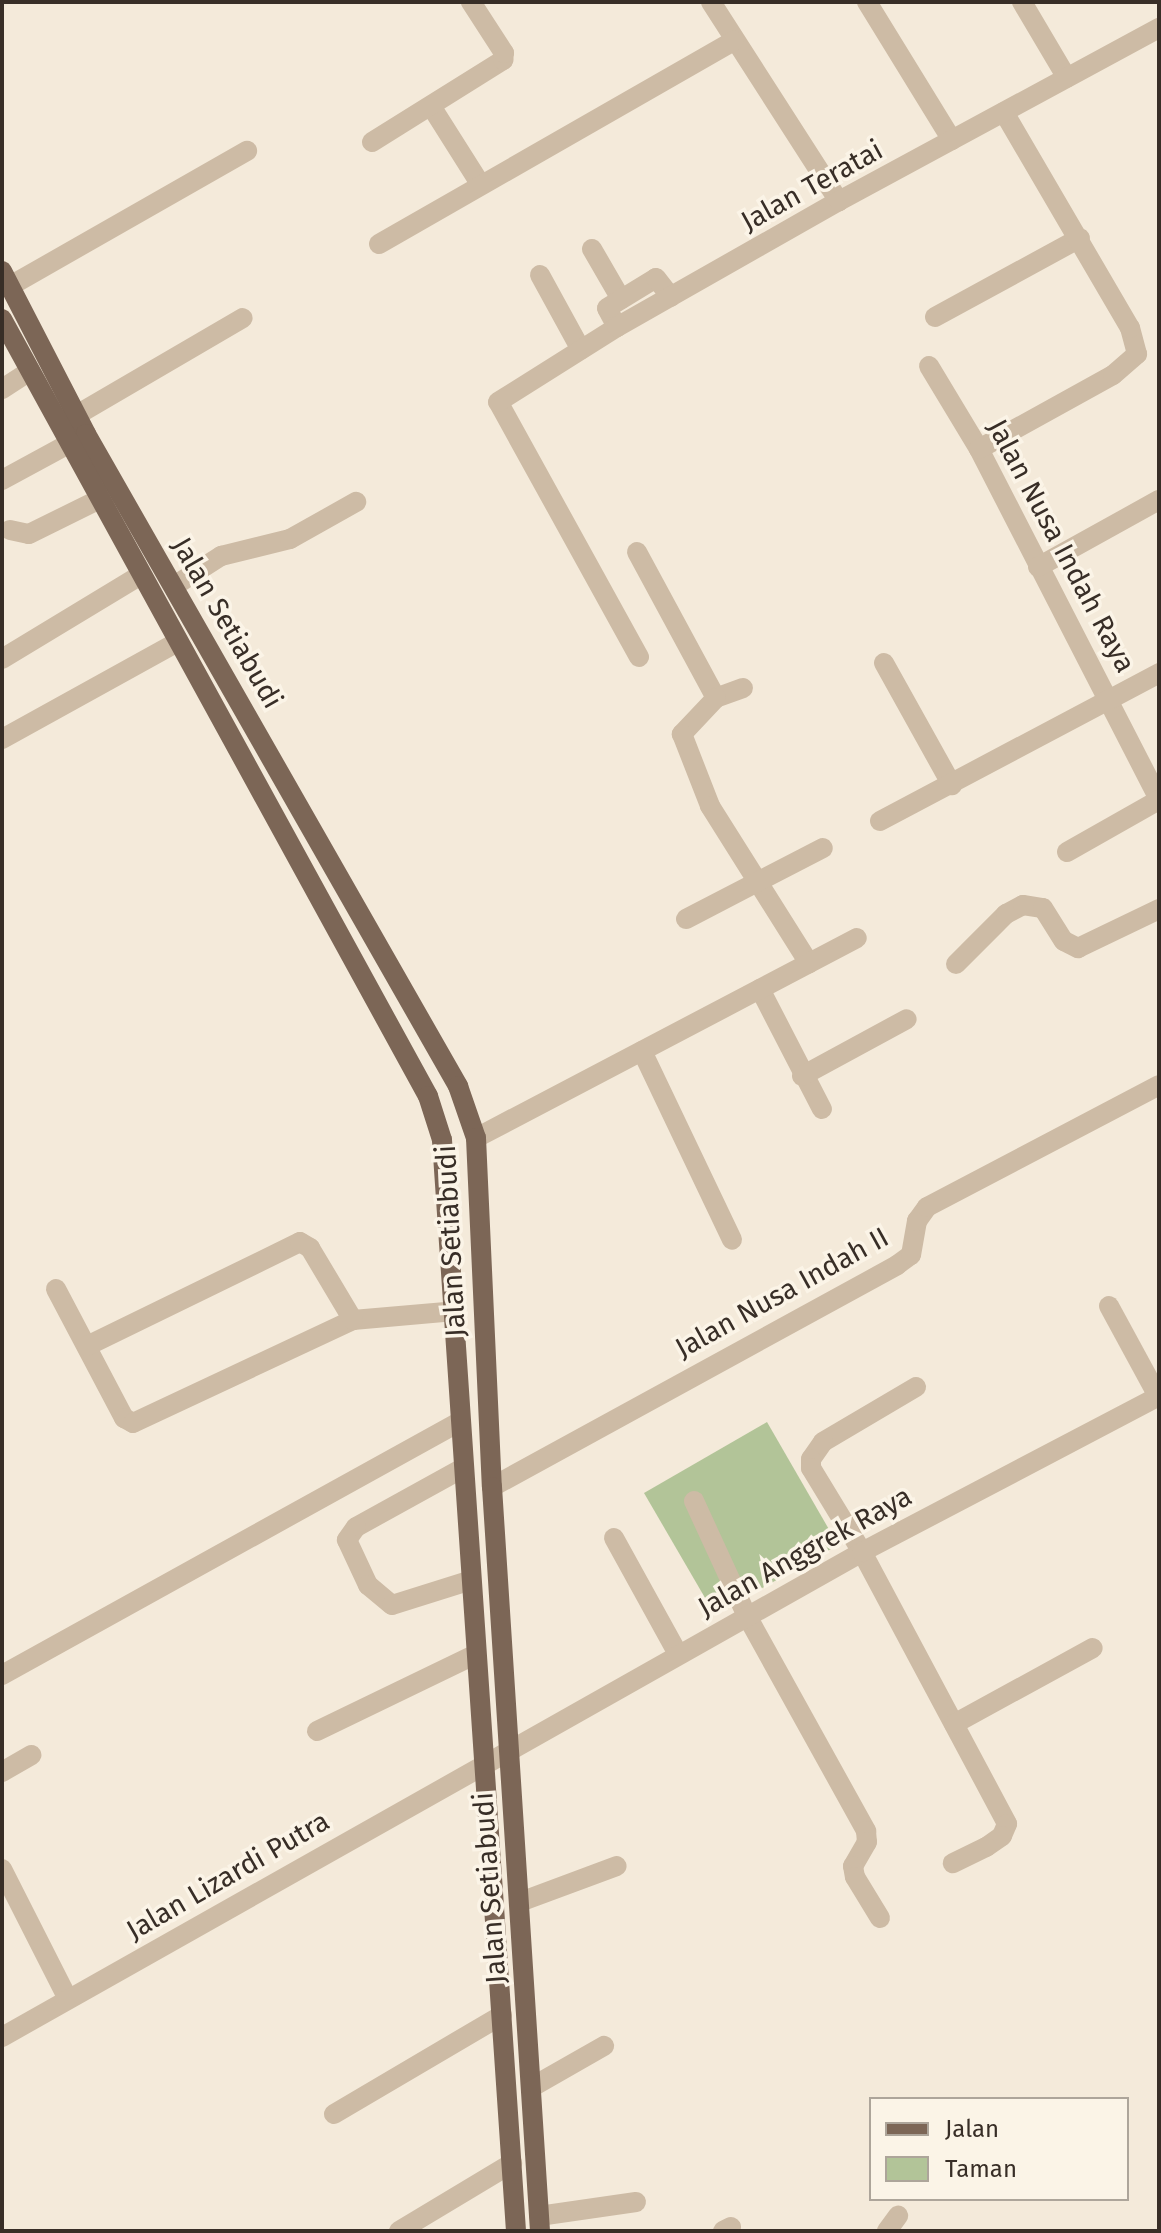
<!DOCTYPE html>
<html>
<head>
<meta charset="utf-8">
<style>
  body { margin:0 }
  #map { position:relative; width:1161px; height:2233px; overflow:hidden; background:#f4eada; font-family:"Fira Sans",sans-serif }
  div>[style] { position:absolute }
  .green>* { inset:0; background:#b2c498 }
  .minor>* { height:20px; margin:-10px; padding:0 10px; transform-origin:10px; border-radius:10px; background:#cdbba5 }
  .major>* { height:20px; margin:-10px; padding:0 10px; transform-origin:10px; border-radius:10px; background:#7c6656 }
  span { translate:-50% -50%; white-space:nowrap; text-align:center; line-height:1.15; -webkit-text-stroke:7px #fbf4e7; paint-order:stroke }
  .street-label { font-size:28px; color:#382e27 }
  .frame { position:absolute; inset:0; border:4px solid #382e27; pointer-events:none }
  .legend { position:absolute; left:869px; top:2097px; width:260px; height:104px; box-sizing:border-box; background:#fbf4e7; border:2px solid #ada59a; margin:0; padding:10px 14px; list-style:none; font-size:24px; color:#382e27 }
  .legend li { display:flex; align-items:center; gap:16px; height:40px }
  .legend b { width:40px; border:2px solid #ada59a }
</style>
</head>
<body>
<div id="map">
  <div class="green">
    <i style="clip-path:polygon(767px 1422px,838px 1545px,715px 1615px,644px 1493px)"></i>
  </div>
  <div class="minor">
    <i style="left:711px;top:2px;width:237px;rotate:57.3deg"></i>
    <i style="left:867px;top:2px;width:162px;rotate:58.4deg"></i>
    <i style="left:1022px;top:2px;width:88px;rotate:59.4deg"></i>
    <i style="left:431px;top:106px;width:93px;rotate:57.7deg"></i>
    <i style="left:372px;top:142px;width:155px;rotate:-32deg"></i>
    <i style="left:503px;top:60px;width:7px;rotate:-82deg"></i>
    <i style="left:504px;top:53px;width:61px;rotate:-122.9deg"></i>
    <i style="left:379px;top:244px;width:409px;rotate:-29.8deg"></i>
    <i style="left:592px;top:249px;width:58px;rotate:59.9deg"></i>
    <i style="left:540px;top:275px;width:85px;rotate:61.3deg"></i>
    <i style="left:10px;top:286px;width:273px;rotate:-29.7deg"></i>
    <i style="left:935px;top:317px;width:165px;rotate:-28.6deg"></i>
    <i style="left:617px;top:327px;width:21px;rotate:-118deg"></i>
    <i style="left:607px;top:308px;width:57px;rotate:-31.5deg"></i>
    <i style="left:656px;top:278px;width:24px;rotate:52deg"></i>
    <i style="left:929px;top:366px;width:97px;rotate:58.9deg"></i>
    <i style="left:979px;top:449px;width:394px;rotate:62.8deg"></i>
    <i style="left:2px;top:389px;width:33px;rotate:-33deg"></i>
    <i style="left:63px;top:423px;width:208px;rotate:-30.3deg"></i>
    <i style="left:979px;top:449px;width:153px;rotate:-28.9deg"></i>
    <i style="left:1113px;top:375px;width:32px;rotate:-41deg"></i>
    <i style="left:1137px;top:354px;width:27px;rotate:-105deg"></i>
    <i style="left:1130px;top:328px;width:250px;rotate:-120.3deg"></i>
    <i style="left:2px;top:480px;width:92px;rotate:-28.5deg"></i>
    <i style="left:10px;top:530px;width:19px;rotate:12deg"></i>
    <i style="left:29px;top:534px;width:95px;rotate:-26.3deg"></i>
    <i style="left:637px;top:552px;width:166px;rotate:61.6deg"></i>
    <i style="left:1038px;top:567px;width:138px;rotate:-29deg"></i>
    <i style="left:174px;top:586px;width:56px;rotate:-32.6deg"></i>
    <i style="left:221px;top:556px;width:71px;rotate:-13.8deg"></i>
    <i style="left:290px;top:539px;width:76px;rotate:-29.3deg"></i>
    <i style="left:639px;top:657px;width:291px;rotate:-118.9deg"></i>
    <i style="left:498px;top:402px;width:141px;rotate:-32.2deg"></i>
    <i style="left:617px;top:327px;width:255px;rotate:-29.6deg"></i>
    <i style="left:839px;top:201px;width:364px;rotate:-28.4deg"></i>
    <i style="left:2px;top:659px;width:160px;rotate:-31.2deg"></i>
    <i style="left:884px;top:663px;width:140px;rotate:60.9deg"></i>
    <i style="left:743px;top:688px;width:29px;rotate:160deg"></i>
    <i style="left:716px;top:698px;width:50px;rotate:133.4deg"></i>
    <i style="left:682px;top:734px;width:77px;rotate:68.7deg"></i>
    <i style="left:710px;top:806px;width:186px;rotate:57.8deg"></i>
    <i style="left:2px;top:739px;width:201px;rotate:-28.9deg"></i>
    <i style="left:880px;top:821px;width:316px;rotate:-27.9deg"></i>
    <i style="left:1067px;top:852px;width:106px;rotate:-29.5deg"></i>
    <i style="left:686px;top:919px;width:154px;rotate:-27.4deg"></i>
    <i style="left:956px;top:964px;width:71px;rotate:-45deg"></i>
    <i style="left:1006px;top:914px;width:19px;rotate:-28deg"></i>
    <i style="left:1023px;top:905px;width:20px;rotate:9deg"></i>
    <i style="left:1043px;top:908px;width:39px;rotate:58deg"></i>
    <i style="left:1064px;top:941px;width:16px;rotate:27deg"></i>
    <i style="left:1078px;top:948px;width:90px;rotate:-25.7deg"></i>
    <i style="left:760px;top:989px;width:135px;rotate:62.7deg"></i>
    <i style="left:642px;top:1051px;width:209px;rotate:64.5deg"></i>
    <i style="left:802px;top:1076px;width:119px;rotate:-28.5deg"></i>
    <i style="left:476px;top:1138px;width:430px;rotate:-27.7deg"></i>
    <i style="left:56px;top:1289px;width:146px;rotate:62.2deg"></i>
    <i style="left:124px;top:1418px;width:10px;rotate:29deg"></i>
    <i style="left:133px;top:1423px;width:243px;rotate:-25.1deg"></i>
    <i style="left:353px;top:1320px;width:102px;rotate:-5deg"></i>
    <i style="left:1109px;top:1306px;width:105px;rotate:61.5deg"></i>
    <i style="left:87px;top:1346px;width:237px;rotate:-26deg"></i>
    <i style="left:300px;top:1242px;width:12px;rotate:31deg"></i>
    <i style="left:310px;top:1248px;width:84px;rotate:59.2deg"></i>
    <i style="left:916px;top:1387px;width:108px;rotate:149.4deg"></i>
    <i style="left:823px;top:1442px;width:21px;rotate:125deg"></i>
    <i style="left:811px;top:1459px;width:9px;rotate:90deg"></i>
    <i style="left:811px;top:1468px;width:98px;rotate:58.7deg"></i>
    <i style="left:862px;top:1552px;width:308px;rotate:61.9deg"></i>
    <i style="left:1007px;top:1824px;width:13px;rotate:113deg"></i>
    <i style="left:1002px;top:1836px;width:19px;rotate:145deg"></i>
    <i style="left:986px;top:1847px;width:37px;rotate:154deg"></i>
    <i style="left:463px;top:1468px;width:122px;rotate:151.1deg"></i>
    <i style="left:356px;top:1527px;width:16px;rotate:125deg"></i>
    <i style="left:347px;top:1540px;width:50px;rotate:65deg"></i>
    <i style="left:368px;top:1585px;width:31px;rotate:40deg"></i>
    <i style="left:392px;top:1605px;width:80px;rotate:-17.5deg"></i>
    <i style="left:492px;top:1487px;width:462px;rotate:-28.7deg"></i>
    <i style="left:897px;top:1265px;width:17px;rotate:-36deg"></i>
    <i style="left:911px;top:1255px;width:35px;rotate:-80deg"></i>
    <i style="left:917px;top:1221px;width:17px;rotate:-54deg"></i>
    <i style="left:927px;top:1207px;width:262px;rotate:-27.7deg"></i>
    <i style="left:694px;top:1501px;width:127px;rotate:65.3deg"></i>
    <i style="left:747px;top:1616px;width:246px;rotate:61deg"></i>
    <i style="left:866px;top:1831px;width:11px;rotate:85deg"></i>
    <i style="left:867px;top:1842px;width:28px;rotate:120deg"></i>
    <i style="left:853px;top:1866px;width:11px;rotate:80deg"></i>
    <i style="left:855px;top:1877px;width:48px;rotate:58.6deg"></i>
    <i style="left:614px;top:1538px;width:132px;rotate:61.1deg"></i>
    <i style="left:2px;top:1675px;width:522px;rotate:-28.97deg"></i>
    <i style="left:954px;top:1724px;width:158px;rotate:-28.7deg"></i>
    <i style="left:317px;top:1731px;width:174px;rotate:-25.8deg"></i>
    <i style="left:2px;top:1772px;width:34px;rotate:-30deg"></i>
    <i style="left:2px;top:1869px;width:146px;rotate:63.1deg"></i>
    <i style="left:520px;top:1902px;width:103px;rotate:-20.4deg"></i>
    <i style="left:2px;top:2037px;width:987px;rotate:-29.42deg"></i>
    <i style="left:862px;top:1552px;width:335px;rotate:-27.7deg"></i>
    <i style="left:532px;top:2087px;width:83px;rotate:-29.7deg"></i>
    <i style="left:334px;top:2114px;width:195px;rotate:-30.5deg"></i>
    <i style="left:539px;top:2216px;width:98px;rotate:-8.2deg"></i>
    <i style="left:399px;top:2231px;width:132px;rotate:-31deg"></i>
    <i style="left:723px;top:2231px;width:9px;rotate:-27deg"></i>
    <i style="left:887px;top:2231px;width:19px;rotate:-54deg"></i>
  </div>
  <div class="major">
    <i style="left:2px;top:271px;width:183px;rotate:62.7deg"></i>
    <i style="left:86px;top:434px;width:751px;rotate:60.29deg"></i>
    <i style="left:458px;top:1086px;width:55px;rotate:70.9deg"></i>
    <i style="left:476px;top:1138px;width:349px;rotate:87.4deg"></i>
    <i style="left:492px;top:1487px;width:746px;rotate:86.31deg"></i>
    <i style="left:2px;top:319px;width:886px;rotate:61.27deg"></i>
    <i style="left:428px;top:1096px;width:46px;rotate:72.3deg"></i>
    <i style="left:442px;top:1140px;width:1094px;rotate:86.12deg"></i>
  </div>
  <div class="street-label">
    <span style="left:812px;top:186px;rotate:-29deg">Jalan Teratai</span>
    <span style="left:1061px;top:546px;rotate:62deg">Jalan Nusa Indah Raya</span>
    <span style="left:227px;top:623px;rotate:60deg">Jalan Setiabudi</span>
    <span style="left:451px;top:1241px;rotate:-93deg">Jalan Setiabudi</span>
    <span style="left:782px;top:1293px;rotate:-29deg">Jalan Nusa Indah II</span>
    <span style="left:805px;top:1552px;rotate:-29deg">Jalan Anggrek Raya</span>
    <span style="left:228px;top:1876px;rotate:-30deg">Jalan Lizardi Putra</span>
    <span style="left:490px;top:1888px;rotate:-94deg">Jalan Setiabudi</span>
  </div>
  <div class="frame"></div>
  <ul class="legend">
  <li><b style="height:10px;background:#7c6656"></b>Jalan</li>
  <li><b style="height:22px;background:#b2c498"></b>Taman</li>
  </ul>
</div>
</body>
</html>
